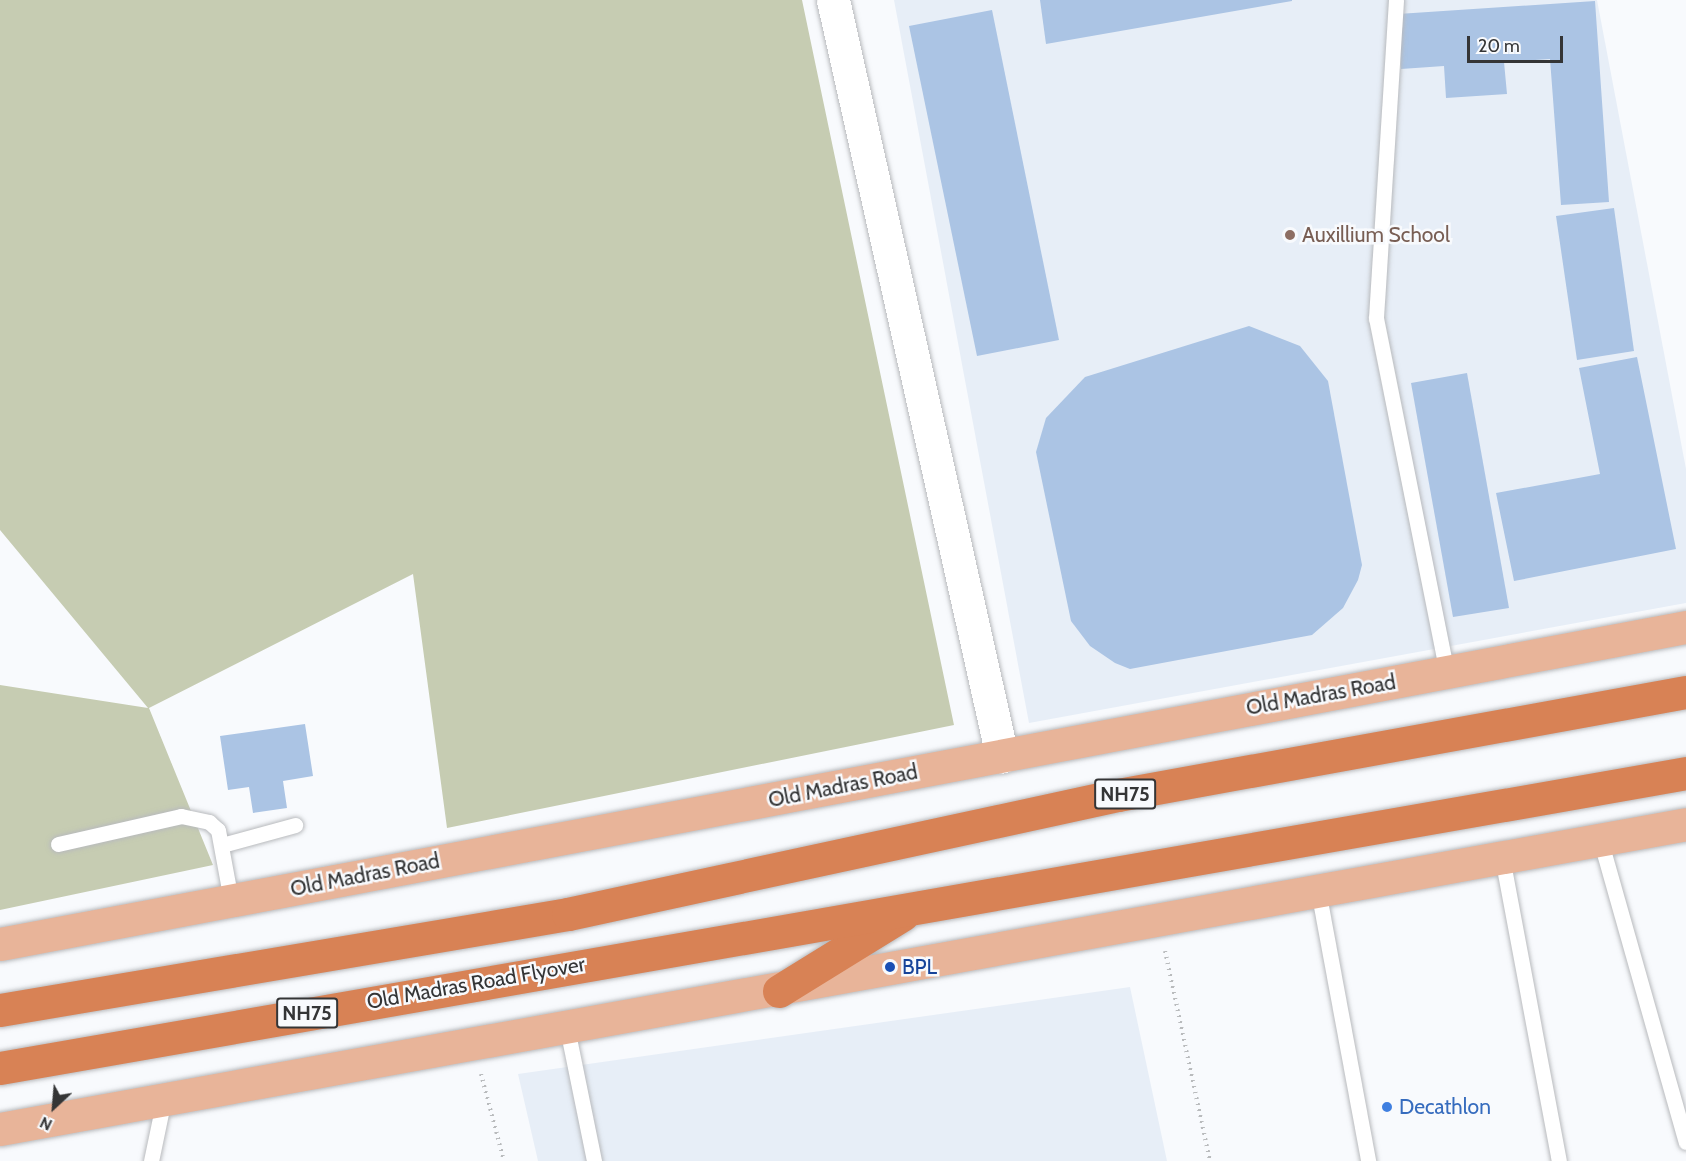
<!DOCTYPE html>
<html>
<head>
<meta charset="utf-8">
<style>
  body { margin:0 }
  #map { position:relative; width:1686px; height:1161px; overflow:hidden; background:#f8fafd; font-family:Cabin,sans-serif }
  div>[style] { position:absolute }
  .built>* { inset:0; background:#e7eef7 }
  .green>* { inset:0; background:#c6ccb2 }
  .building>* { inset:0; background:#abc4e4 }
  .path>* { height:4px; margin-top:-2px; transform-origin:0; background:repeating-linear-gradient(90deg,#b9bbbd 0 1.5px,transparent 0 6px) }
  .roads { filter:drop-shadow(0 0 2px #b8babd) drop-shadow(0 0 2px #b8babd) }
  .lane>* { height:15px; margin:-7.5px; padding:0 7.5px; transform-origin:7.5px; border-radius:7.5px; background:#fff }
  .secondary>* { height:33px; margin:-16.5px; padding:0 16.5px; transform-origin:16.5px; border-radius:16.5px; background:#fff }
  .primary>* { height:33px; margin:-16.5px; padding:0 16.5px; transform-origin:16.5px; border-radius:16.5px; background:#e8b499 }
  .highway>* { height:33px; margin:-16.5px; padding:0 16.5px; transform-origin:16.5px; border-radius:16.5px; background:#d88255 }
  .dots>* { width:16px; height:16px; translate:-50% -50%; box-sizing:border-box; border:3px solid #f8fafd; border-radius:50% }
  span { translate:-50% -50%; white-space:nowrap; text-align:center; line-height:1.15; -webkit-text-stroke:5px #f8fafd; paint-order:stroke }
  .shield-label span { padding:2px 4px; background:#f8fafd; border:2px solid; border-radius:4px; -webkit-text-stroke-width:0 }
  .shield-label { font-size:20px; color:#343536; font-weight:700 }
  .education-label { font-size:21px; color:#785e54 }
  .left { translate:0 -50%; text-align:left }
  .street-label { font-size:21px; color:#343536 }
  .transit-label { font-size:21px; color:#164399 }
  .shop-label { font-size:21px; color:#366cbe }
  .north { position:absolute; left:24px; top:1077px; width:60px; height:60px; -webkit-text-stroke:4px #f8fafd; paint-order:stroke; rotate:206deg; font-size:16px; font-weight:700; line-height:24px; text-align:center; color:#343536 }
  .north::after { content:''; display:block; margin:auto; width:21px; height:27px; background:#343536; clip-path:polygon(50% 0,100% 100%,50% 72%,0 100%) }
  .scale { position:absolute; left:1467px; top:36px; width:96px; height:27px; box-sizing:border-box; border:3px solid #343536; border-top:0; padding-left:8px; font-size:18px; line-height:21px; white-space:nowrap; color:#343536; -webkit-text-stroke:4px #f8fafd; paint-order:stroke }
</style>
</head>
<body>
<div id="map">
  <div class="built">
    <i style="clip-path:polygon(894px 0,1597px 0,1686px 469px,1686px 603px,1029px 723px)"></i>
    <i style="clip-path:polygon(1130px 987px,1167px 1161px,538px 1161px,518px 1074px)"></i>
  </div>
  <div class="green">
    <i style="clip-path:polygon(0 0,802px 0,954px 725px,447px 828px,413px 574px,149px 708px,213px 865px,0 910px,0 685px,148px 708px,0 530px)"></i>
  </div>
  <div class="building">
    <i style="clip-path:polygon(1040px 0,1292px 0,1292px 1px,1046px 44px)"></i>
    <i style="clip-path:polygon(1595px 1px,1609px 202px,1561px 205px,1550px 59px,1504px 62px,1507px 94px,1446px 98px,1444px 66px,1401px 69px,1398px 14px)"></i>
    <i style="clip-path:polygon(992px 10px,1059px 340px,977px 356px,909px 26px)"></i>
    <i style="clip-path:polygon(1614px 208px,1634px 351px,1577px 360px,1556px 216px)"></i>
    <i style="clip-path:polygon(1249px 326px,1300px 346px,1328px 381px,1362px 565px,1358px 580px,1343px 608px,1312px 635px,1130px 669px,1115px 663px,1090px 646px,1071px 621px,1036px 452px,1046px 418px,1085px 377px)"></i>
    <i style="clip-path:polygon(1637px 357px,1676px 549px,1514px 581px,1496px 493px,1600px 474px,1579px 368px)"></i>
    <i style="clip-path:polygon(1467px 373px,1509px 608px,1453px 617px,1411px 383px)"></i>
    <i style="clip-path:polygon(305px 724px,313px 776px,283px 781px,287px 808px,253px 813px,249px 787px,228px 790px,220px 736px)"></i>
  </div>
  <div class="path">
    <i style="left:1165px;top:951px;width:215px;rotate:77.9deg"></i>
    <i style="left:481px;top:1074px;width:90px;rotate:75.2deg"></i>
  </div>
  <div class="roads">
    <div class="lane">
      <i style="left:1396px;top:0;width:319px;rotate:93.6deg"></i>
      <i style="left:1376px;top:318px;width:362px;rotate:78.7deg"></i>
      <i style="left:1600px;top:839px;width:315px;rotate:74.2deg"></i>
      <i style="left:58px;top:844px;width:126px;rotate:-12.8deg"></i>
      <i style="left:181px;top:816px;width:29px;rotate:12deg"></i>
      <i style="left:209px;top:822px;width:12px;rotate:42deg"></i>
      <i style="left:218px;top:830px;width:71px;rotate:79.5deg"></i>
      <i style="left:222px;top:845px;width:76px;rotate:-15.3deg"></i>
      <i style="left:1502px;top:857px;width:309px;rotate:79.4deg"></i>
      <i style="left:1318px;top:890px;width:276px;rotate:79.5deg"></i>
      <i style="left:567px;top:1028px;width:136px;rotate:78.5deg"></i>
      <i style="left:151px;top:1161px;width:63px;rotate:-78.2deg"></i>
    </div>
    <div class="secondary">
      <i style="left:833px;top:0;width:775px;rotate:77.4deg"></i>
    </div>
    <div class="primary">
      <i style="left:0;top:944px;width:1716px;rotate:-10.65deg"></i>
      <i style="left:0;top:1129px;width:1713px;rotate:-10.25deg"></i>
    </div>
    <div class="highway">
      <i style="left:779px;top:991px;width:145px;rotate:-31.7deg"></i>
      <i style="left:0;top:1010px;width:576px;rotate:-9.59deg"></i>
      <i style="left:568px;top:914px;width:563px;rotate:-12.21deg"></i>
      <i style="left:1118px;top:795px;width:577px;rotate:-10.28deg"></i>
      <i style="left:0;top:1068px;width:1712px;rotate:-9.92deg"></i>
    </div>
  </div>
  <div class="dots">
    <i style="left:1290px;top:235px;background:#8d6e63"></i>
    <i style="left:890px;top:967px;background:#1a4fb4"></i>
    <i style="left:1387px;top:1107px;background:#3f7fe0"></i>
  </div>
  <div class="shield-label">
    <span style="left:1125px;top:794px">NH75</span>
    <span style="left:307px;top:1013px">NH75</span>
  </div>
  <div class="education-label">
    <span class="left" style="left:1302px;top:235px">Auxillium School</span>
  </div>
  <div class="street-label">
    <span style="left:1321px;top:695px;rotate:-10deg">Old Madras Road</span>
    <span style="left:843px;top:786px;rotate:-11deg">Old Madras Road</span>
    <span style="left:365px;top:875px;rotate:-11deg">Old Madras Road</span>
    <span style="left:476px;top:983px;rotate:-10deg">Old Madras Road Flyover</span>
  </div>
  <div class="transit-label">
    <span class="left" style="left:902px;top:967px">BPL</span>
  </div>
  <div class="shop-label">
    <span class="left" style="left:1399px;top:1107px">Decathlon</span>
  </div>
  <div class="north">N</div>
  <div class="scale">20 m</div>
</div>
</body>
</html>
